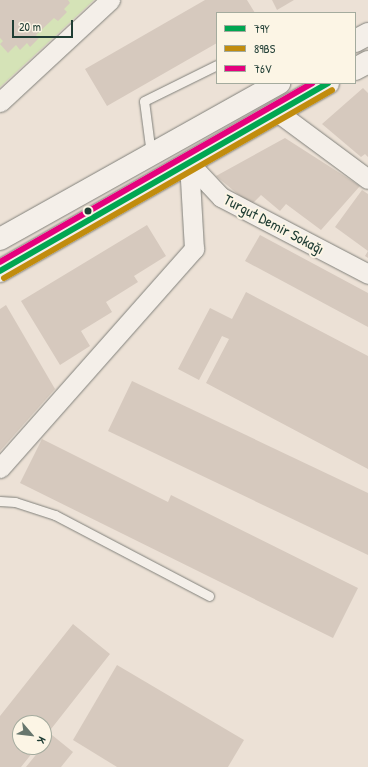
<!DOCTYPE html>
<html>
<head>
<meta charset="utf-8">
<style>
  body { margin:0 }
  #map { position:relative; width:368px; height:767px; overflow:hidden; background:#ece1d6; font-family:"Patrick Hand",sans-serif }
  div>[style] { position:absolute }
  .green>* { inset:0; background:#d5e3b7 }
  .building>* { inset:0; background:#d6c9be }
  .roads { filter:drop-shadow(0 0 1px #81817b) drop-shadow(0 0 1px #81817b) }
  .lane>* { height:9px; margin:-4.5px; padding:0 4.5px; transform-origin:4.5px; border-radius:4.5px; background:#f4efe9 }
  .street>* { height:19px; margin:-9.5px; padding:0 9.5px; transform-origin:9.5px; border-radius:9.5px; background:#f4efe9 }
  .secondary>* { height:22px; margin:-11px; padding:0 11px; transform-origin:11px; border-radius:11px; background:#f4efe9 }
  .bus-1>* { height:6px; margin:-3px; padding:0 3px; transform-origin:3px; border-radius:3px; background:#00a651 }
  .bus-2>* { height:6px; margin:-3px; padding:0 3px; transform-origin:3px; border-radius:3px; background:#c18c0d }
  .bus-3>* { height:6px; margin:-3px; padding:0 3px; transform-origin:3px; border-radius:3px; background:#e5007d }
  .dots>* { width:11px; height:11px; translate:-50% -50%; box-sizing:border-box; border:2px solid #fcf5e5; border-radius:50% }
  span { translate:-50% -50%; white-space:nowrap; text-align:center; line-height:1.15; -webkit-text-stroke:4px #fcf5e5; paint-order:stroke }
  .street-label { font-size:15px; color:#1f3d34 }
  .legend { position:absolute; left:216px; top:12px; width:140px; height:72px; box-sizing:border-box; background:#fcf5e5; border:1px solid #a4ab9e; margin:0; padding:5px 7px; list-style:none; font-size:12px; color:#1f3d34 }
  .legend li { display:flex; align-items:center; gap:8px; height:20px }
  .legend b { width:20px; border:1px solid #a4ab9e }
  .north { position:absolute; left:12px; top:715px; width:40px; height:40px; box-sizing:border-box; background:#fcf5e5; border:1px solid #a4ab9e; border-radius:50%; rotate:118deg; font-size:11px; font-weight:700; line-height:16px; text-align:center; color:#1f3d34 }
  .north::after { content:''; display:block; margin:auto; width:14px; height:18px; background:#67766d; clip-path:polygon(50% 0,100% 100%,50% 72%,0 100%) }
  .scale { position:absolute; left:12px; top:20px; width:61px; height:18px; box-sizing:border-box; border:2px solid #1f3d34; border-top:0; padding-left:5px; font-size:12px; line-height:14px; white-space:nowrap; color:#1f3d34; -webkit-text-stroke:3px #fcf5e5; paint-order:stroke }
</style>
</head>
<body>
<div id="map">
  <div class="green">
    <i style="clip-path:polygon(0 0,94px 0,0 87px)"></i>
  </div>
  <div class="building">
    <i style="clip-path:polygon(0 0,68px 0,70px 3px,64px 9px,67px 12px,58px 21px,54px 18px,36px 35px,39px 38px,30px 47px,27px 43px,20px 50px,16px 45px,8px 53px,0 44px,3px 41px,0 38px)"></i>
    <i style="clip-path:polygon(205px 0,247px 0,255px 13px,217px 13px,217px 43px,107px 106px,85px 69px)"></i>
    <i style="clip-path:polygon(272px 0,294px 0,277px 10px)"></i>
    <i style="clip-path:polygon(363px 88px,368px 93px,368px 157px,365px 154px,361px 157px,322px 124px)"></i>
    <i style="clip-path:polygon(285px 138px,360px 186px,321px 230px,286px 204px,280px 211px,261px 195px,251px 205px,216px 176px)"></i>
    <i style="clip-path:polygon(362px 190px,368px 194px,368px 258px,365px 256px,368px 251px,335px 227px)"></i>
    <i style="clip-path:polygon(147px 225px,166px 256px,134px 276px,138px 282px,106px 302px,112px 312px,81px 331px,90px 346px,60px 365px,21px 301px)"></i>
    <i style="clip-path:polygon(260px 235px,368px 293px,368px 327px,245px 261px)"></i>
    <i style="clip-path:polygon(246px 292px,368px 356px,368px 469px,206px 383px,229px 339px,222px 336px,199px 380px,178px 369px,210px 308px,232px 319px)"></i>
    <i style="clip-path:polygon(6px 305px,55px 389px,0 451px,0 309px)"></i>
    <i style="clip-path:polygon(132px 381px,368px 493px,368px 555px,108px 431px)"></i>
    <i style="clip-path:polygon(42px 439px,168px 502px,171px 495px,358px 588px,333px 638px,20px 483px)"></i>
    <i style="clip-path:polygon(73px 624px,110px 654px,44px 738px,44px 723px,20px 723px,20px 747px,37px 747px,21px 767px,0 767px,0 716px)"></i>
    <i style="clip-path:polygon(117px 665px,244px 740px,228px 767px,117px 767px,73px 740px)"></i>
    <i style="clip-path:polygon(52px 735px,73px 752px,61px 767px,26px 767px)"></i>
  </div>
  <div class="roads">
    <div class="lane">
      <i style="left:151px;top:154px;width:53px;rotate:-97.5deg"></i>
      <i style="left:144px;top:101px;width:81px;rotate:-26.3deg"></i>
      <i style="left:0;top:501px;width:15px;rotate:4deg"></i>
      <i style="left:15px;top:502px;width:42px;rotate:18deg"></i>
      <i style="left:55px;top:515px;width:174px;rotate:27.7deg"></i>
    </div>
    <div class="street">
      <i style="left:0;top:102px;width:150px;rotate:-42.8deg"></i>
      <i style="left:276px;top:111px;width:114px;rotate:36.5deg"></i>
      <i style="left:189px;top:163px;width:47px;rotate:46.7deg"></i>
      <i style="left:221px;top:197px;width:166px;rotate:27.6deg"></i>
      <i style="left:0;top:468px;width:293px;rotate:-48.5deg"></i>
      <i style="left:194px;top:249px;width:86px;rotate:-93.3deg"></i>
    </div>
    <div class="secondary">
      <i style="left:355px;top:41px;width:15px;rotate:-28deg"></i>
      <i style="left:355px;top:69px;width:15px;rotate:-28deg"></i>
      <i style="left:0;top:239px;width:320px;rotate:-29.2deg"></i>
      <i style="left:0;top:271px;width:378px;rotate:-29.8deg"></i>
    </div>
  </div>
  <div class="bus-1">
    <i style="left:0;top:271px;width:378px;rotate:-29.8deg"></i>
  </div>
  <div class="bus-2">
    <i style="left:4px;top:278px;width:378px;rotate:-29.8deg"></i>
  </div>
  <div class="bus-3">
    <i style="left:0;top:262px;width:360px;rotate:-29.8deg"></i>
  </div>
  <div class="dots">
    <i style="left:88px;top:211px;background:#1f3d34"></i>
  </div>
  <div class="street-label">
    <span style="left:274px;top:224px;rotate:28deg">Turgut Demir Sokağı</span>
  </div>
  <ul class="legend">
  <li><b style="height:5px;background:#00a651"></b>79Y</li>
  <li><b style="height:5px;background:#c18c0d"></b>89BS</li>
  <li><b style="height:5px;background:#e5007d"></b>76V</li>
  </ul>
  <div class="north">K</div>
  <div class="scale">20 m</div>
</div>
</body>
</html>
